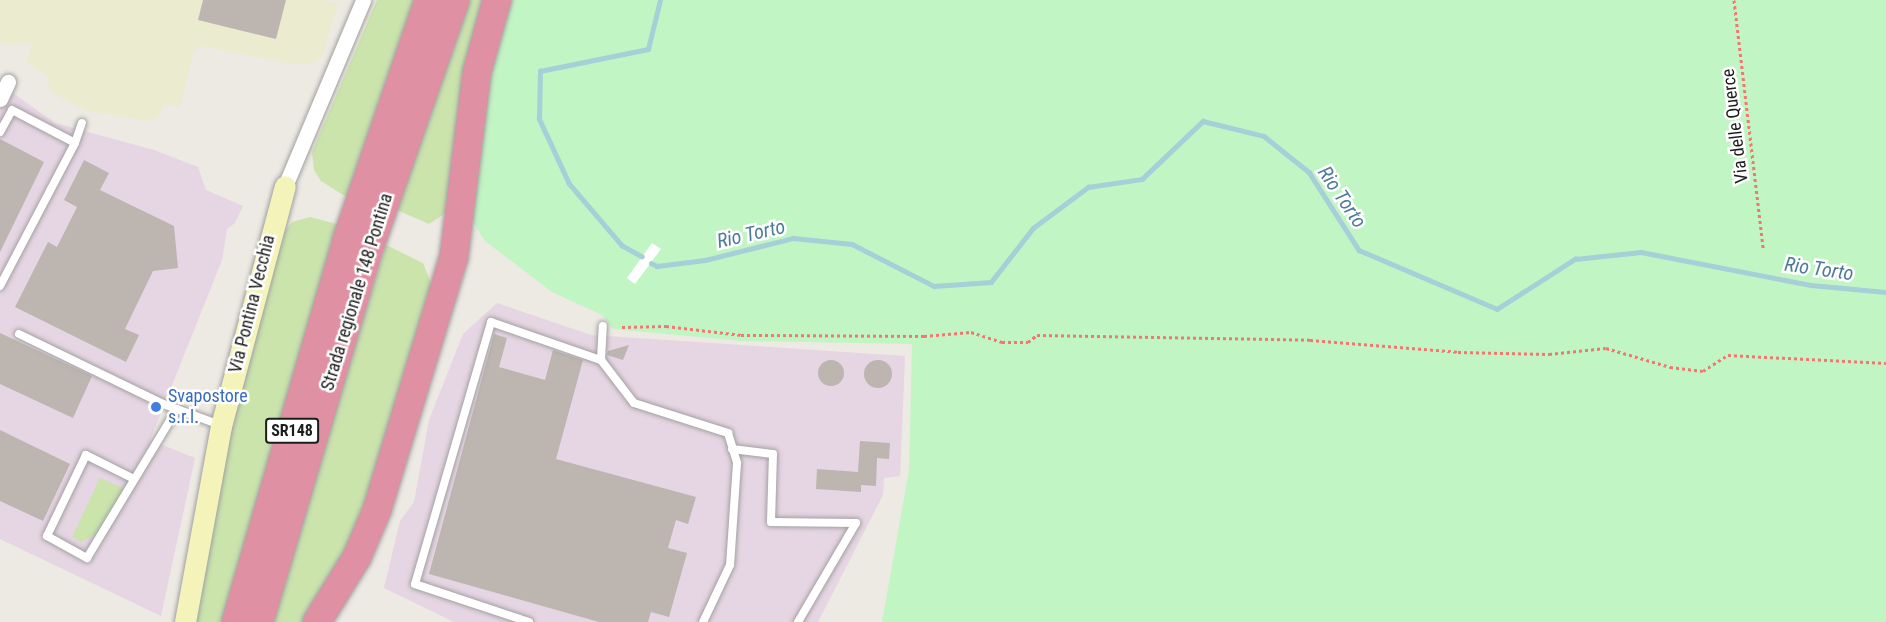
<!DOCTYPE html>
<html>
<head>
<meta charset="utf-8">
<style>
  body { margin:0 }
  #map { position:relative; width:1886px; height:622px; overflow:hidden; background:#ede9e3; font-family:"Roboto Condensed",sans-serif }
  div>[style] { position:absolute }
  .industrial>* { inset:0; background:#e6d5e3 }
  .farmland>* { inset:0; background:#eaebcf }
  .grass>* { inset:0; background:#cae4ac }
  .park>* { inset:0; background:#c2f5c4 }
  .pier>* { inset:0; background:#fff }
  .stream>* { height:4.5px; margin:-2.25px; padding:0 2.25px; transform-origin:2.25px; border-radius:2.25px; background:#a6cfd8 }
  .building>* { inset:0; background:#bdb5b0 }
  .round { border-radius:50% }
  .path>* { height:3px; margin-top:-1.5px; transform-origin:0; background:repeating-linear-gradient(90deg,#ef7972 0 3px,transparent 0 6px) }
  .roads { filter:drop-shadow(0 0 2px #a1a1a1) drop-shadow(0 0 2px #a1a1a1) }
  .lane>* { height:8px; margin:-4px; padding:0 4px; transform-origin:4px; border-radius:4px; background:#fff }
  .street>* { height:15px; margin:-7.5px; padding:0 7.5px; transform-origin:7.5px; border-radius:7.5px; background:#fff }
  .secondary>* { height:21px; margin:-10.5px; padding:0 10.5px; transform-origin:10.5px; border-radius:10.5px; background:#f4f4ba }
  .highway>* { height:28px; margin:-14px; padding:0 14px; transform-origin:14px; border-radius:14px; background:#df90a2 }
  .dots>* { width:16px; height:16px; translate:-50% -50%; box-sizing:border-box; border:3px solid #fff; border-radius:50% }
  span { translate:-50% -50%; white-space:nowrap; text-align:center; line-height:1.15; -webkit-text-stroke:5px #fff; paint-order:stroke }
  .shield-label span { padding:2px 4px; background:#fff; border:2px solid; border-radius:4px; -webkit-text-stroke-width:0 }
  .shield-label { font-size:16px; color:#1d1d1d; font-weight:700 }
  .street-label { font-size:18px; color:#1d1d1d }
  .shop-label { font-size:18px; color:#366cbe }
  .left { translate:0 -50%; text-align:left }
  .water-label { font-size:20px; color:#4e7a9d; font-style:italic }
</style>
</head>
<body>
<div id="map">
  <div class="industrial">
    <i style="clip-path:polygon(0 84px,55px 123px,154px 150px,198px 167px,206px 190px,243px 206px,235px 223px,227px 229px,222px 260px,150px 440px,195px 458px,161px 616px,0 539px)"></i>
    <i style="clip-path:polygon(497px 303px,591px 335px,905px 356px,900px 476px,884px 478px,883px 495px,818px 622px,454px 622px,384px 588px,400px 521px,414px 502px,429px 420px,463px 334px)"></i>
  </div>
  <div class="farmland">
    <i style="clip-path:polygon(0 0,323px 0,338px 4px,322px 57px,313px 63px,292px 64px,201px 46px,193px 53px,180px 107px,164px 104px,158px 117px,149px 121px,88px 111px,49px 91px,48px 76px,26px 62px,33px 43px,7px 45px,0 42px)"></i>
  </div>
  <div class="grass">
    <i style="clip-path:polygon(377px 0,423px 0,351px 196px,343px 195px,321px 181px,314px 170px,312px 152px)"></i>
    <i style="clip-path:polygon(467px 0,488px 0,449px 211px,429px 224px,397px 210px)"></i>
    <i style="clip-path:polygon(310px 217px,344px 226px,225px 622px,191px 622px,226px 433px,283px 234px,292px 222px)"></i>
    <i style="clip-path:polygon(386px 245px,423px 263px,431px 283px,362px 520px,304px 622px,270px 622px)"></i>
    <i style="clip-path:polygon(100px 478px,125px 489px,96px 534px,81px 542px,72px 537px)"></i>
  </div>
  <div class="park">
    <i style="clip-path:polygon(508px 0,1886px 0,1886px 622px,882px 622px,909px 470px,912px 344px,741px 341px,613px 329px,602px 315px,552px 292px,485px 241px,471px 219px,477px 141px,500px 19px)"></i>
  </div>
  <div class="pier">
    <i style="clip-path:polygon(652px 243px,661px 249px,635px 284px,627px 278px)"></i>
  </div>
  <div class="stream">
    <i style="left:642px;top:257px;width:23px;rotate:-151deg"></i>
    <i style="left:622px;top:246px;width:82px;rotate:-130.5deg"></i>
    <i style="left:569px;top:184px;width:72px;rotate:-114.8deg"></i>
    <i style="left:539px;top:119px;width:48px;rotate:-88.8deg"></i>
    <i style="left:540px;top:71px;width:110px;rotate:-11.5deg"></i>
    <i style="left:648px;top:49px;width:50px;rotate:-76.2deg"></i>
    <i style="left:651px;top:263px;width:7px;rotate:27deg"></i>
    <i style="left:657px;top:266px;width:48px;rotate:-7.1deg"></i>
    <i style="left:705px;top:260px;width:91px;rotate:-14deg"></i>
    <i style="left:793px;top:238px;width:59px;rotate:5.8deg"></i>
    <i style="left:852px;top:244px;width:92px;rotate:27.1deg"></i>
    <i style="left:934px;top:286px;width:57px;rotate:-4deg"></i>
    <i style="left:991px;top:282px;width:68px;rotate:-52.1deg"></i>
    <i style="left:1033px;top:228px;width:69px;rotate:-36.7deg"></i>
    <i style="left:1088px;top:187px;width:55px;rotate:-8.4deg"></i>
    <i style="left:1142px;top:179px;width:84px;rotate:-43.6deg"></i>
    <i style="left:1203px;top:121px;width:63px;rotate:13.8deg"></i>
    <i style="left:1264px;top:136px;width:58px;rotate:38.7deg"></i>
    <i style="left:1309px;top:172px;width:93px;rotate:57.3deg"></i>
    <i style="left:1359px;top:250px;width:150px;rotate:23.1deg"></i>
    <i style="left:1497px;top:309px;width:93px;rotate:-32.7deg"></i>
    <i style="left:1575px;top:259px;width:66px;rotate:-6.1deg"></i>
    <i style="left:1641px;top:252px;width:173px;rotate:11deg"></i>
    <i style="left:1811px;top:285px;width:75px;rotate:5.3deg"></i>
  </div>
  <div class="building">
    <i style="clip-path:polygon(203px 0,286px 0,276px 39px,198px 20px)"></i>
    <i style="clip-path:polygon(0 139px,44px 162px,0 252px)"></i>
    <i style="clip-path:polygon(84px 160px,109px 173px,100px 190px,174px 226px,178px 268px,153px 271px,125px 329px,139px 335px,126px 362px,15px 307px,48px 242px,57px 247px,77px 207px,64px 200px)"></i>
    <i style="clip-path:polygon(0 333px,92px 376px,73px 418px,0 384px)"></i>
    <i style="clip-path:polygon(494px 334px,507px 338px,499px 367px,545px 380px,553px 350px,583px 360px,556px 459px,696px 497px,688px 524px,676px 520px,668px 548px,687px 553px,669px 617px,651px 612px,648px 622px,599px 622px,429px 574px)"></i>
    <i style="clip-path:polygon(629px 345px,623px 360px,607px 355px,608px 351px)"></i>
    <i class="round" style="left:818px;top:360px;width:26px;height:26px"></i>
    <i class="round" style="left:864px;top:360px;width:28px;height:28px"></i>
    <i style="clip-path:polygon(0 430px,70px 464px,43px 521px,0 501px)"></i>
    <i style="clip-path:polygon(860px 441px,890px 443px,889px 459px,877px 458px,876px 486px,861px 485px,861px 492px,816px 489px,817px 469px,858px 472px)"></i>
  </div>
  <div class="path">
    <i style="left:1734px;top:0;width:250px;rotate:83.3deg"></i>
    <i style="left:622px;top:327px;width:44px;rotate:-1.3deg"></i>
    <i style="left:666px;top:326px;width:76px;rotate:6.8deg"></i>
    <i style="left:741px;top:335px;width:183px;rotate:0.3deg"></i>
    <i style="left:924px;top:336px;width:47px;rotate:-4.9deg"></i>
    <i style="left:971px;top:332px;width:33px;rotate:18deg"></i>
    <i style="left:1002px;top:342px;width:26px"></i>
    <i style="left:1028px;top:342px;width:11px;rotate:-38deg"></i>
    <i style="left:1037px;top:335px;width:273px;rotate:1deg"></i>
    <i style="left:1310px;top:340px;width:148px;rotate:4.6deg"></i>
    <i style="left:1458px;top:352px;width:91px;rotate:1.3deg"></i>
    <i style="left:1549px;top:354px;width:57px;rotate:-6deg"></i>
    <i style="left:1606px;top:348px;width:67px;rotate:16.5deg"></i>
    <i style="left:1670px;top:367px;width:33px;rotate:7deg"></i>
    <i style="left:1703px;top:371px;width:30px;rotate:-33deg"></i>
    <i style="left:1728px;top:355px;width:158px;rotate:2.9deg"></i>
  </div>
  <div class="roads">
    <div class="lane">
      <i style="left:0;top:132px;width:25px;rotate:-61deg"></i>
      <i style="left:12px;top:110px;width:71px;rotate:27.6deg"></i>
      <i style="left:0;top:286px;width:161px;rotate:-62.3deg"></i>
      <i style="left:75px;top:143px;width:21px;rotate:-71deg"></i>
      <i style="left:19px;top:334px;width:160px;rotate:25.9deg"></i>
      <i style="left:163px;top:404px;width:61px;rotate:20.2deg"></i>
      <i style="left:601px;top:360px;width:34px;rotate:-87deg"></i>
      <i style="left:732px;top:449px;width:41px;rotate:7deg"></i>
      <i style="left:773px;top:454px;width:68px;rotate:91.7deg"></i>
      <i style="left:771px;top:522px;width:85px;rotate:0.7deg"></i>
      <i style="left:856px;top:523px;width:115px;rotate:120.4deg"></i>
      <i style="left:134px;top:479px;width:54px;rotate:-153.4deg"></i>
      <i style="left:86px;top:455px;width:90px;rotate:115.7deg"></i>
      <i style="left:47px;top:536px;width:46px;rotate:28.8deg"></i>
      <i style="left:87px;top:558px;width:174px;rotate:-58.9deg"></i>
      <i style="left:529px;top:622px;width:120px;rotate:-161.6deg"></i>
      <i style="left:415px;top:584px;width:273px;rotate:-73.8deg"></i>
      <i style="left:491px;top:322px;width:116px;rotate:19.1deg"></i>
      <i style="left:601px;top:360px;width:54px;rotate:52.5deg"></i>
      <i style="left:634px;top:403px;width:99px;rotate:17.7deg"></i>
      <i style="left:728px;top:433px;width:31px;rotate:73deg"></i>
      <i style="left:737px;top:463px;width:102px;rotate:93.9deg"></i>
      <i style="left:730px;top:565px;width:63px;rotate:115.3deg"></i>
    </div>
    <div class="street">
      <i style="left:0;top:99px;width:19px;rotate:-65deg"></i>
      <i style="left:285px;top:186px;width:202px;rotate:-67.2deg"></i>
    </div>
    <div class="secondary">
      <i style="left:185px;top:622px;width:199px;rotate:-79.6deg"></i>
      <i style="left:221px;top:426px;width:248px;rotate:-75.1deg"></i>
    </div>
    <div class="highway">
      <i style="left:236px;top:622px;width:399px;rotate:-73.8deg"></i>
      <i style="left:347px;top:239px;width:253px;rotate:-71.1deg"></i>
      <i style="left:259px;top:622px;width:389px;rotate:-73.6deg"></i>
      <i style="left:369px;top:249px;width:263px;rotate:-70.9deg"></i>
      <i style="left:317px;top:622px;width:76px;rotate:-58.4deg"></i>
      <i style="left:357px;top:557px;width:51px;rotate:-66.9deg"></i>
      <i style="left:377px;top:510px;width:265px;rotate:-73.1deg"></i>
      <i style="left:454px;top:256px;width:185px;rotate:-82.9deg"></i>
      <i style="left:477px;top:72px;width:75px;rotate:-74.5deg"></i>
    </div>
  </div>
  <div class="dots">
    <i style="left:156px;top:407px;background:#3f7fe0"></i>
  </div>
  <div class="shield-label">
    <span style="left:292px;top:431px">SR148</span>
  </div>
  <div class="street-label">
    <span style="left:1735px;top:126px;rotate:-97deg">Via delle Querce</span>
    <span style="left:357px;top:292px;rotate:-73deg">Strada regionale 148 Pontina</span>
    <span style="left:252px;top:304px;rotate:-76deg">Via Pontina Vecchia</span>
  </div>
  <div class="shop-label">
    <span class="left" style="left:168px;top:407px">Svapostore<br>s.r.l.</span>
  </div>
  <div class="water-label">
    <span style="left:1342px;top:197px;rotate:56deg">Rio Torto</span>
    <span style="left:751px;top:234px;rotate:-13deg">Rio Torto</span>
    <span style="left:1819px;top:269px;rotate:8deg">Rio Torto</span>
  </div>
</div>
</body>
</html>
